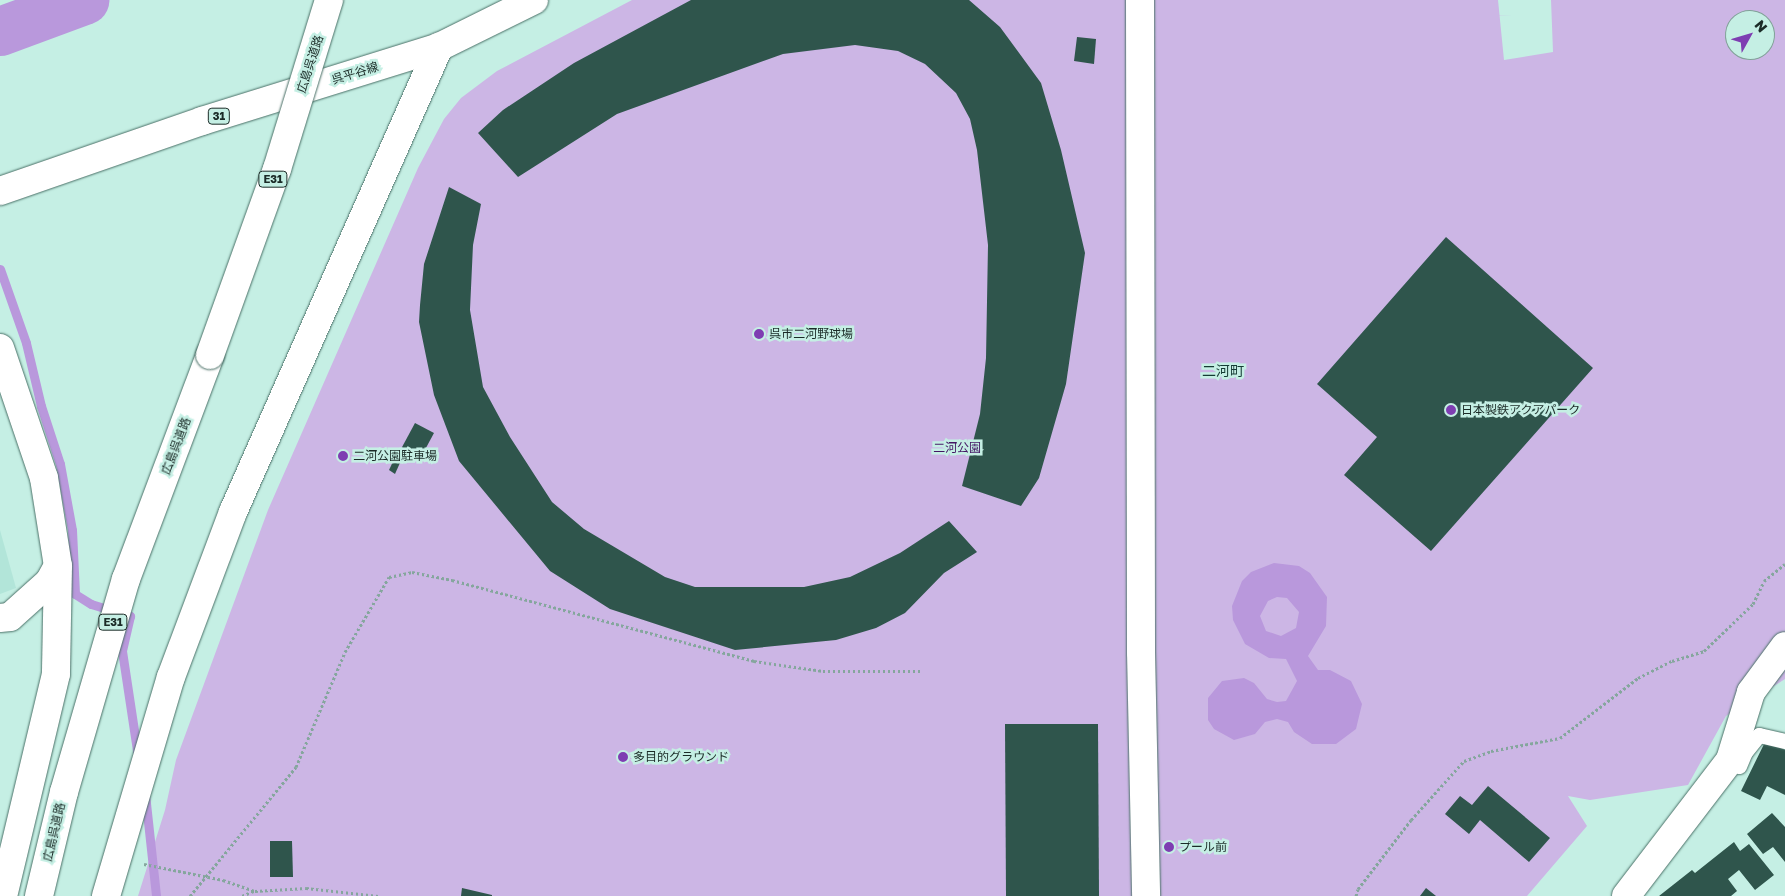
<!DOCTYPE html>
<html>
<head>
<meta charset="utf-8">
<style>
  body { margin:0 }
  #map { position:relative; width:1785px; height:896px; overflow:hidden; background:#c5efe4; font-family:"Golos Text","Noto Sans JP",sans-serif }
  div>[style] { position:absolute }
  .built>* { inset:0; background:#b2e5d9 }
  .green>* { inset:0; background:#ccb6e5 }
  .water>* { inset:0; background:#b998dc }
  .stream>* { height:9px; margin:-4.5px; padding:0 4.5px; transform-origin:4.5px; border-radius:4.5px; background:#b998dc }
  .river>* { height:49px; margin:-24.5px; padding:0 24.5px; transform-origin:24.5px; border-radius:24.5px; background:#b998dc }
  .building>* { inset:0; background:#2f554c }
  .path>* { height:3px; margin-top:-1.5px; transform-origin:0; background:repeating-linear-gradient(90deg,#85a69d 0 2.5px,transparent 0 5px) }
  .roads { filter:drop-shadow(0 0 1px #4a7067) drop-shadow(0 0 1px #4a7067) }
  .lane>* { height:15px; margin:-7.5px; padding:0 7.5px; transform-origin:7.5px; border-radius:7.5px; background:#fff }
  .street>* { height:28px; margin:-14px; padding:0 14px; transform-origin:14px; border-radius:14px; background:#fff }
  .secondary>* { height:28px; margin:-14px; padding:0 14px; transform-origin:14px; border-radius:14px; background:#fff }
  .primary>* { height:28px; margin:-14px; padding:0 14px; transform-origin:14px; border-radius:14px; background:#fff }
  .highway>* { height:28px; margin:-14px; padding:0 14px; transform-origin:14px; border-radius:14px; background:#fff }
  .bridges { filter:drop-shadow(0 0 1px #4a7067) drop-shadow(0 0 1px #4a7067) }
  .highway-bridge>* { height:28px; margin:-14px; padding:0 14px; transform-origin:14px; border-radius:14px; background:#fff }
  .dots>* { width:14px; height:14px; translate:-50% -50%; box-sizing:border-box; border:2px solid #c5efe4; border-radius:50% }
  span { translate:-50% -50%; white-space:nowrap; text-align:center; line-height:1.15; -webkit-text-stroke:5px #c5efe4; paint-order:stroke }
  .shield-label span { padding:1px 4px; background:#c5efe4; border:1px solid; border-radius:4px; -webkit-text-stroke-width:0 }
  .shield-label { font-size:11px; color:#1b2b27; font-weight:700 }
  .street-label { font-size:12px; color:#1b2b27 }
  .poi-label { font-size:12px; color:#1b2b27 }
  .left { translate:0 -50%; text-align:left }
  .park-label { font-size:12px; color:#431564 }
  .neighbourhood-label { font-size:14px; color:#153b34 }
  .north { position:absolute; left:1725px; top:10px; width:50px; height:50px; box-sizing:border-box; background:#c5efe4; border:1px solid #81a198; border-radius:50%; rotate:51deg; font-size:14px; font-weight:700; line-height:20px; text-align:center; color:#1b2b27 }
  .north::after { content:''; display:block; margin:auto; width:18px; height:22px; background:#7e3eb2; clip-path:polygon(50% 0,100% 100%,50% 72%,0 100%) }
</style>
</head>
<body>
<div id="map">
  <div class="built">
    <i style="clip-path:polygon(0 530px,16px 588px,0 594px)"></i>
  </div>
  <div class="green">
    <i style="clip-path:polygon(evenodd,632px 0,1498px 0,1504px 60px,1553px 52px,1551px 0,1785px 0,1785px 679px,1726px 716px,1688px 785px,1590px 800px,1568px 796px,1587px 826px,1527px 896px,138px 896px,165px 810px,176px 760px,268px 510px,418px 168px,444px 119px,461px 98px,497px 71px,632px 0,1735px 20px,1765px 20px,1765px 50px,1735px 50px,1735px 20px)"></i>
  </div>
  <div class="water">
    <i style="clip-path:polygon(evenodd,1274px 563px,1299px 566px,1310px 573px,1327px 597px,1326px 626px,1308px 656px,1318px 670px,1330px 670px,1351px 681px,1362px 704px,1356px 729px,1336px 744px,1312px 744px,1294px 732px,1288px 722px,1277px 719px,1265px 722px,1255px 734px,1234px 740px,1214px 729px,1208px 720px,1208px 698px,1222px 681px,1244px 678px,1254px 683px,1267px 699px,1277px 702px,1286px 701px,1297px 681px,1286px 659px,1269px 658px,1245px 644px,1233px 620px,1232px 606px,1242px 581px,1251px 572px,1274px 563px,1277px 597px,1287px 598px,1299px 612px,1296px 628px,1281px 636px,1266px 631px,1260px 616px,1268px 601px,1277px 597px)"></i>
  </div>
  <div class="stream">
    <i style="left:0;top:269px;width:78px;rotate:70.6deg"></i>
    <i style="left:26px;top:343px;width:65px;rotate:76.6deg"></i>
    <i style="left:41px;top:406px;width:61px;rotate:71.9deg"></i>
    <i style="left:60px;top:464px;width:67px;rotate:79.7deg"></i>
    <i style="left:72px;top:530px;width:64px;rotate:87.3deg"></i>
    <i style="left:75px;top:594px;width:19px;rotate:32deg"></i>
    <i style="left:91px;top:604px;width:41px;rotate:17.1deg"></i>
    <i style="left:130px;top:616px;width:36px;rotate:103deg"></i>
    <i style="left:122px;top:651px;width:107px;rotate:81.4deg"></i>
    <i style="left:145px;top:794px;width:103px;rotate:83.8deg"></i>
  </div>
  <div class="river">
    <i style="left:0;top:31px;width:90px;rotate:-20.3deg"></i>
  </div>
  <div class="building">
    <i style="clip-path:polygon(691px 0,969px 0,1000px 27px,1041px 83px,1061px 150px,1085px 253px,1066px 384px,1039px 478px,1021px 506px,962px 486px,980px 414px,986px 358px,988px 245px,977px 150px,970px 119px,956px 93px,925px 64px,898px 51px,855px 45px,783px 54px,617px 114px,518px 177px,478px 133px,503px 110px,574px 63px)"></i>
    <i style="clip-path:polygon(1077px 37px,1096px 39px,1094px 64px,1074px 61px)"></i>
    <i style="clip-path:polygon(449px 187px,481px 204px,473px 245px,470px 310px,483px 387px,510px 437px,552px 502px,584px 529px,665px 577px,695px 587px,804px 587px,850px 577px,900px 553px,949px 521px,977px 552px,944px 573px,905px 613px,876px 628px,836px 640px,735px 650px,610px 609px,550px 571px,459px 461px,434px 395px,419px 322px,420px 305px,424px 264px)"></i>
    <i style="clip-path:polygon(1446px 237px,1593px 368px,1431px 551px,1344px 475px,1377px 437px,1317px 384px)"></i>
    <i style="clip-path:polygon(415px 423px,434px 433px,420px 459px,401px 449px)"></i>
    <i style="clip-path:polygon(397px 453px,403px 456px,395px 474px,389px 470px)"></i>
    <i style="clip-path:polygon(1005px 724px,1098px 724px,1099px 896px,1006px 896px)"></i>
    <i style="clip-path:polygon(1766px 740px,1785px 750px,1785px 795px,1767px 786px,1760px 800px,1741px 791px)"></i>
    <i style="clip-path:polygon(1488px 786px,1550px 838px,1529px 862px,1480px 820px,1469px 834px,1445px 814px,1460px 796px,1472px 805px)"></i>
    <i style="clip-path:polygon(1772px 813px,1785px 827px,1785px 862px,1773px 847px,1763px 854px,1747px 834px)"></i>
    <i style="clip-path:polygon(270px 841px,292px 841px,293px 877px,270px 877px)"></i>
    <i style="clip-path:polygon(1734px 842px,1740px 851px,1749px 844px,1774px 875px,1755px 890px,1739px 870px,1728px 879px,1737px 891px,1731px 896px,1659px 896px,1692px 870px,1695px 873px)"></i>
    <i style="clip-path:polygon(462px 888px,492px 895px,492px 896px,461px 896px)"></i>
    <i style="clip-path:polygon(1426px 888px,1436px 896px,1420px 896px)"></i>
  </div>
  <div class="path">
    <i style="left:144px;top:864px;width:81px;rotate:11.4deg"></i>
    <i style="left:223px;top:880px;width:34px;rotate:19deg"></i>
    <i style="left:255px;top:891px;width:51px;rotate:-3.4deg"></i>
    <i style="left:306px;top:888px;width:73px;rotate:6.3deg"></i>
    <i style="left:190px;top:896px;width:167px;rotate:-50.6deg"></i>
    <i style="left:296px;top:767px;width:125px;rotate:-66.9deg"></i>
    <i style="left:345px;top:652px;width:87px;rotate:-59.6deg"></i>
    <i style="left:389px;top:577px;width:24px;rotate:-12deg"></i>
    <i style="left:412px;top:572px;width:41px;rotate:11.3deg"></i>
    <i style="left:452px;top:580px;width:313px;rotate:15deg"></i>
    <i style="left:754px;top:661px;width:70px;rotate:8.2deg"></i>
    <i style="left:823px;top:671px;width:98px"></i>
    <i style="left:242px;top:896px;width:13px;rotate:-23deg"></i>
    <i style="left:1356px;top:896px;width:7px;rotate:-74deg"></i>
    <i style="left:1358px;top:889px;width:87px;rotate:-52.5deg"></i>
    <i style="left:1411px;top:820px;width:79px;rotate:-48.1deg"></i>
    <i style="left:1464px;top:761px;width:29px;rotate:-20deg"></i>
    <i style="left:1491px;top:751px;width:70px;rotate:-10.7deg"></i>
    <i style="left:1560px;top:738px;width:98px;rotate:-37.6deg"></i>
    <i style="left:1638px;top:678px;width:38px;rotate:-27deg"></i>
    <i style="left:1672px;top:661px;width:34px;rotate:-17deg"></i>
    <i style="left:1704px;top:651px;width:68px;rotate:-43.8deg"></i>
    <i style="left:1753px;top:604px;width:25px;rotate:-64deg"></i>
    <i style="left:1764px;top:581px;width:27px;rotate:-39deg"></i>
  </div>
  <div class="roads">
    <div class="lane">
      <i style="left:1739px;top:766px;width:15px;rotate:-67deg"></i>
      <i style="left:1745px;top:752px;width:22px;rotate:-51deg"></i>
      <i style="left:1759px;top:735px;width:27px;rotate:13deg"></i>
    </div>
    <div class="street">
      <i style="left:0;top:618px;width:10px;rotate:-6deg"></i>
      <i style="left:10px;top:617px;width:52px;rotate:-41.9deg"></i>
      <i style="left:49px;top:582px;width:18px;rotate:-61deg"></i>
      <i style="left:1626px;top:896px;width:171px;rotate:-52.6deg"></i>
      <i style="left:1730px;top:760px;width:71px;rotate:-72.8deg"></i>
      <i style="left:1751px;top:692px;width:57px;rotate:-53.5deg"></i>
    </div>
    <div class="secondary">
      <i style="left:1140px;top:0;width:652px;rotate:89.91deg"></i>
      <i style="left:1141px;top:652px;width:244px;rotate:88.8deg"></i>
      <i style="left:0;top:348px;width:137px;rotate:71.3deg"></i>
      <i style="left:44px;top:478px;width:89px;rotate:81deg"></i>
      <i style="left:58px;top:566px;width:108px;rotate:91.1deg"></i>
      <i style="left:56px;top:674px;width:228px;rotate:103.4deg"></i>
      <i style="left:106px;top:896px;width:228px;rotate:-73.5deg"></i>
      <i style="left:171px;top:677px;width:176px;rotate:-69.4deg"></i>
      <i style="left:233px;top:512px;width:509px;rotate:-66.11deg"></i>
    </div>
    <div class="primary">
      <i style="left:0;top:191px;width:214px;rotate:-19.1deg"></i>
      <i style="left:202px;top:121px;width:248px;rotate:-17.3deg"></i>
      <i style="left:439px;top:47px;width:106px;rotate:-26.3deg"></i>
    </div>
    <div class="highway">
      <i style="left:39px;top:896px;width:107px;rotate:-76.5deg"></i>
      <i style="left:64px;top:792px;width:222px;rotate:-73.8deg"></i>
      <i style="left:126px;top:579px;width:239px;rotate:-69.4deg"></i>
    </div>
  </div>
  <div class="bridges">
    <div class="highway-bridge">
      <i style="left:210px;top:355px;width:198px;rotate:-70.2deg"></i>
      <i style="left:277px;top:169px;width:177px;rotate:-72.9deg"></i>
    </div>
  </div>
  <div class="dots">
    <i style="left:759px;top:334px;background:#7e3eb2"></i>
    <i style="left:1451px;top:410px;background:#7e3eb2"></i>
    <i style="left:343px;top:456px;background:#7e3eb2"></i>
    <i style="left:623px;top:757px;background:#7e3eb2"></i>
    <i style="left:1169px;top:847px;background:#7e3eb2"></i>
  </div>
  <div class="shield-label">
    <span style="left:219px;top:116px">31</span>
    <span style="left:273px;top:179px">E31</span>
    <span style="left:113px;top:622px">E31</span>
  </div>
  <div class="street-label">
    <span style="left:310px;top:64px;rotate:-72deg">広島呉道路</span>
    <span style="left:355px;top:73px;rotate:-17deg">呉平谷線</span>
    <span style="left:176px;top:446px;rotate:-69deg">広島呉道路</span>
    <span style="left:54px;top:832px;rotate:-77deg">広島呉道路</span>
  </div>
  <div class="poi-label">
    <span class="left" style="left:769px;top:334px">呉市二河野球場</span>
    <span class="left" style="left:1461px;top:410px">日本製鉄アクアパーク</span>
    <span class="left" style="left:353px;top:456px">二河公園駐車場</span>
    <span class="left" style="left:633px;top:757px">多目的グラウンド</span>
    <span class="left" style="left:1179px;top:847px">プール前</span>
  </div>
  <div class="park-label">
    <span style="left:957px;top:448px">二河公園</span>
  </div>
  <div class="neighbourhood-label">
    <span style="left:1223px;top:371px">二河町</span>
  </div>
  <div class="north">N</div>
</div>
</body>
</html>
